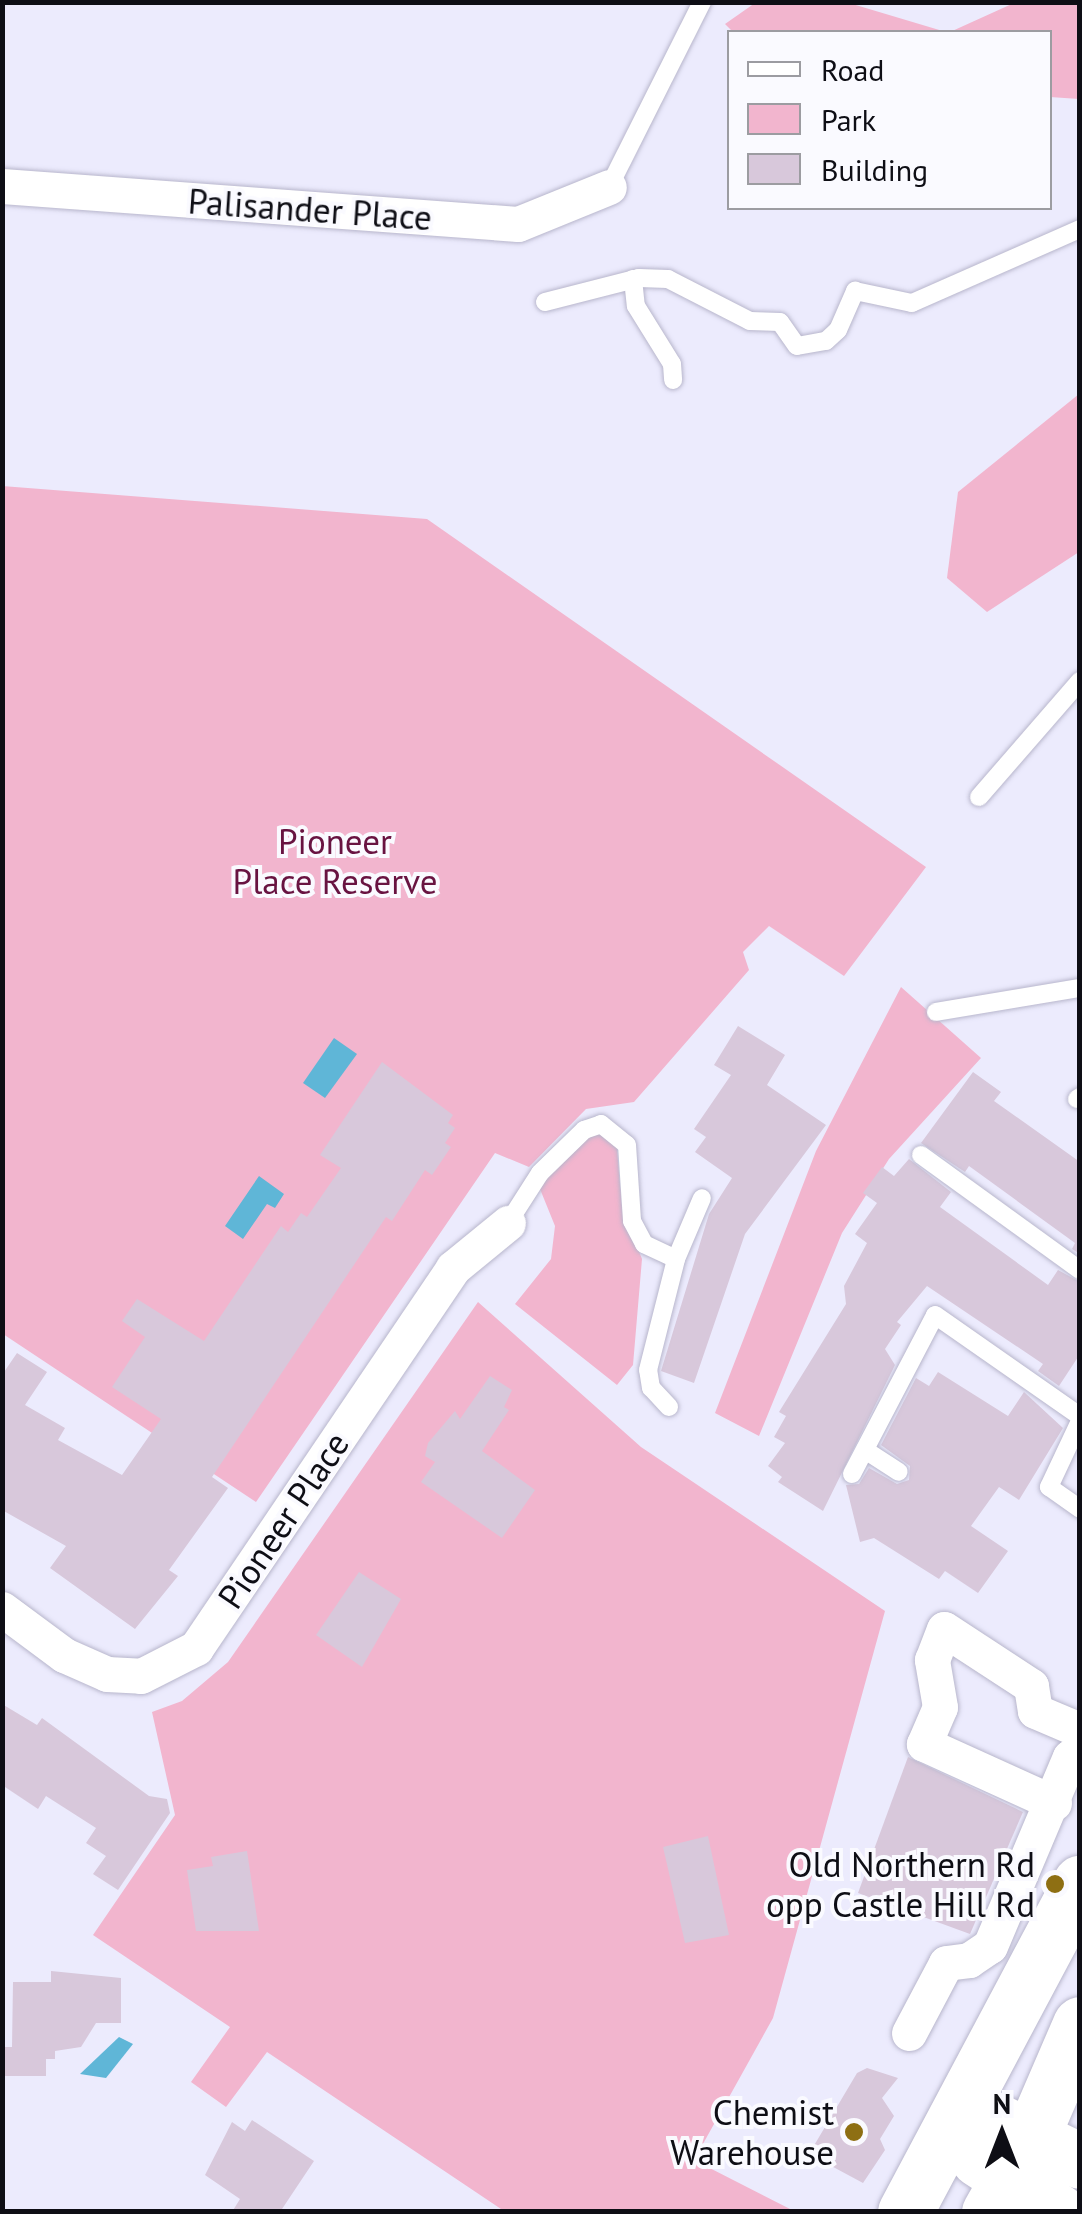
<!DOCTYPE html>
<html>
<head>
<meta charset="utf-8">
<style>
  body { margin:0 }
  #map { position:relative; width:1082px; height:2214px; overflow:hidden; background:#ecebfd; font-family:"PT Sans",sans-serif }
  div>[style] { position:absolute }
  .green>* { inset:0; background:#f2b5ce }
  .water>* { inset:0; background:#5fb6d7 }
  .building>* { inset:0; background:#d8c8db }
  .roads { filter:drop-shadow(0 0 2px #b8b6cc) drop-shadow(0 0 2px #b8b6cc) }
  .service>* { height:18px; margin:-9px; padding:0 9px; transform-origin:9px; border-radius:9px; background:#fff }
  .minor>* { height:35px; margin:-17.5px; padding:0 17.5px; transform-origin:17.5px; border-radius:17.5px; background:#fff }
  .primary>* { height:55px; margin:-27.5px; padding:0 27.5px; transform-origin:27.5px; border-radius:27.5px; background:#fff }
  .dots>* { width:28px; height:28px; translate:-50% -50%; box-sizing:border-box; border:5px solid #fafaff; border-radius:50% }
  span { translate:-50% -50%; white-space:nowrap; text-align:center; line-height:1.15; -webkit-text-stroke:8px #fafaff; paint-order:stroke }
  .street-label { font-size:35px; color:#0e0e15 }
  .park-label { font-size:35px; color:#681341 }
  .poi-label { font-size:35px; color:#0e0e15 }
  .right { translate:-100% -50%; text-align:right }
  .frame { position:absolute; inset:0; border:5px solid #0e0e15; pointer-events:none }
  .legend { position:absolute; left:727px; top:30px; width:325px; height:180px; box-sizing:border-box; background:#fafaff; border:2px solid #9c9ca1; margin:0; padding:12px 18px; list-style:none; font-size:30px; color:#0e0e15 }
  .legend li { display:flex; align-items:center; gap:20px; height:50px }
  .legend b { width:50px; border:2px solid #9c9ca1 }
  .north { position:absolute; left:952px; top:2084px; width:100px; height:100px; -webkit-text-stroke:8px #fafaff; paint-order:stroke; rotate:0deg; font-size:28px; font-weight:700; line-height:40px; text-align:center; color:#0e0e15 }
  .north::after { content:''; display:block; margin:auto; width:35px; height:45px; background:#0e0e15; clip-path:polygon(50% 0,100% 100%,50% 72%,0 100%) }
</style>
</head>
<body>
<div id="map">
  <div class="green">
    <i style="clip-path:polygon(849px 3px,946px 32px,733px 32px,725px 24px,755px 3px)"></i>
    <i style="clip-path:polygon(1014px 3px,1079px 3px,1079px 99px,1050px 97px,1050px 32px,950px 32px)"></i>
    <i style="clip-path:polygon(1079px 394px,1079px 552px,987px 612px,947px 578px,958px 492px)"></i>
    <i style="clip-path:polygon(2px 486px,427px 519px,926px 867px,844px 976px,769px 926px,743px 952px,749px 970px,634px 1102px,586px 1109px,529px 1167px,495px 1153px,256px 1502px,3px 1334px)"></i>
    <i style="clip-path:polygon(901px 987px,981px 1058px,889px 1159px,842px 1233px,759px 1436px,715px 1413px,816px 1151px)"></i>
    <i style="clip-path:polygon(576px 1131px,616px 1137px,622px 1208px,642px 1259px,633px 1365px,617px 1385px,515px 1304px,551px 1259px,555px 1226px,540px 1189px)"></i>
    <i style="clip-path:polygon(478px 1302px,641px 1447px,885px 1611px,773px 2018px,694px 2160px,794px 2211px,504px 2211px,267px 2052px,226px 2107px,191px 2082px,230px 2027px,93px 1935px,175px 1815px,152px 1712px,182px 1701px,228px 1662px)"></i>
  </div>
  <div class="water">
    <i style="clip-path:polygon(334px 1038px,357px 1054px,325px 1098px,303px 1083px)"></i>
    <i style="clip-path:polygon(259px 1176px,284px 1194px,275px 1208px,267px 1204px,243px 1239px,225px 1226px)"></i>
    <i style="clip-path:polygon(119px 2037px,133px 2044px,106px 2078px,80px 2074px)"></i>
  </div>
  <div class="building">
    <i style="clip-path:polygon(738px 1026px,785px 1055px,767px 1085px,826px 1125px,745px 1234px,694px 1383px,661px 1371px,709px 1214px,732px 1178px,695px 1152px,706px 1137px,694px 1129px,731px 1075px,714px 1065px)"></i>
    <i style="clip-path:polygon(382px 1062px,453px 1115px,448px 1123px,455px 1128px,445px 1143px,451px 1147px,432px 1175px,425px 1170px,392px 1221px,386px 1217px,212px 1477px,228px 1488px,169px 1570px,178px 1576px,135px 1629px,50px 1568px,66px 1546px,2px 1510px,2px 1375px,17px 1353px,47px 1372px,25px 1405px,65px 1428px,58px 1440px,122px 1475px,161px 1419px,112px 1387px,145px 1337px,122px 1321px,137px 1299px,204px 1341px,281px 1226px,288px 1232px,301px 1213px,307px 1217px,341px 1168px,320px 1155px)"></i>
    <i style="clip-path:polygon(973px 1072px,1001px 1092px,994px 1101px,1080px 1162px,1080px 1254px,1072px 1249px,1075px 1243px,969px 1166px,965px 1172px,921px 1143px)"></i>
    <i style="clip-path:polygon(909px 1159px,951px 1192px,940px 1207px,1048px 1285px,1058px 1270px,1080px 1282px,1080px 1354px,1059px 1386px,1038px 1371px,1043px 1364px,927px 1286px,897px 1322px,901px 1325px,885px 1349px,895px 1365px,823px 1511px,778px 1482px,782px 1477px,768px 1466px,785px 1443px,774px 1437px,786px 1416px,779px 1412px,846px 1304px,844px 1286px,867px 1243px,855px 1234px,877px 1203px,863px 1193px,882px 1167px,894px 1176px)"></i>
    <i style="clip-path:polygon(938px 1372px,1008px 1416px,1024px 1392px,1063px 1428px,1019px 1500px,999px 1487px,971px 1526px,1008px 1551px,978px 1593px,945px 1571px,939px 1579px,874px 1538px,860px 1542px,846px 1485px,859px 1484px,869px 1468px,897px 1484px,909px 1480px,910px 1466px,881px 1445px,916px 1378px,929px 1386px)"></i>
    <i style="clip-path:polygon(490px 1376px,512px 1390px,504px 1407px,509px 1410px,482px 1451px,535px 1490px,502px 1538px,421px 1482px,435px 1462px,425px 1456px,428px 1443px,455px 1411px,460px 1419px)"></i>
    <i style="clip-path:polygon(359px 1572px,401px 1599px,362px 1667px,316px 1635px)"></i>
    <i style="clip-path:polygon(2px 1704px,37px 1725px,42px 1718px,149px 1796px,167px 1799px,170px 1813px,118px 1890px,93px 1874px,106px 1856px,86px 1843px,96px 1828px,46px 1796px,38px 1809px,2px 1785px)"></i>
    <i style="clip-path:polygon(908px 1757px,1023px 1812px,970px 1934px,858px 1893px)"></i>
    <i style="clip-path:polygon(708px 1836px,729px 1935px,685px 1943px,663px 1847px)"></i>
    <i style="clip-path:polygon(247px 1851px,259px 1931px,196px 1931px,187px 1870px,213px 1866px,211px 1857px)"></i>
    <i style="clip-path:polygon(51px 1971px,121px 1978px,121px 2023px,96px 2023px,81px 2047px,55px 2051px,55px 2059px,46px 2059px,46px 2076px,2px 2076px,2px 2047px,12px 2047px,13px 1982px,51px 1982px)"></i>
    <i style="clip-path:polygon(867px 2068px,898px 2078px,882px 2098px,894px 2116px,880px 2139px,885px 2150px,863px 2183px,809px 2154px,857px 2073px)"></i>
    <i style="clip-path:polygon(252px 2120px,314px 2161px,280px 2212px,232px 2212px,240px 2199px,205px 2175px,232px 2122px,245px 2131px)"></i>
  </div>
  <div class="roads">
    <div class="service">
      <i style="left:609px;top:187px;width:207px;rotate:-63.3deg"></i>
      <i style="left:633px;top:279px;width:27px;rotate:84deg"></i>
      <i style="left:636px;top:306px;width:68px;rotate:58.2deg"></i>
      <i style="left:672px;top:364px;width:16px;rotate:86deg"></i>
      <i style="left:545px;top:302px;width:97px;rotate:-14.3deg"></i>
      <i style="left:639px;top:278px;width:29px;rotate:2deg"></i>
      <i style="left:668px;top:279px;width:92px;rotate:27.1deg"></i>
      <i style="left:750px;top:321px;width:30px;rotate:2deg"></i>
      <i style="left:780px;top:322px;width:29px;rotate:55deg"></i>
      <i style="left:797px;top:346px;width:29px;rotate:-10deg"></i>
      <i style="left:826px;top:341px;width:16px;rotate:-43deg"></i>
      <i style="left:838px;top:330px;width:43px;rotate:-66.4deg"></i>
      <i style="left:855px;top:291px;width:58px;rotate:11.9deg"></i>
      <i style="left:912px;top:303px;width:184px;rotate:-23.8deg"></i>
      <i style="left:979px;top:797px;width:154px;rotate:-49deg"></i>
      <i style="left:936px;top:1012px;width:146px;rotate:-9.5deg"></i>
      <i style="left:1077px;top:1099px;width:4px;rotate:-34deg"></i>
      <i style="left:921px;top:1155px;width:196px;rotate:35.9deg"></i>
      <i style="left:508px;top:1223px;width:59px;rotate:-57.4deg"></i>
      <i style="left:540px;top:1173px;width:62px;rotate:-44.3deg"></i>
      <i style="left:584px;top:1130px;width:18px;rotate:-19deg"></i>
      <i style="left:601px;top:1124px;width:33px;rotate:39deg"></i>
      <i style="left:627px;top:1145px;width:76px;rotate:86.2deg"></i>
      <i style="left:632px;top:1221px;width:26px;rotate:62deg"></i>
      <i style="left:644px;top:1244px;width:35px;rotate:25deg"></i>
      <i style="left:676px;top:1259px;width:66px;rotate:-66.9deg"></i>
      <i style="left:669px;top:1407px;width:26px;rotate:-133deg"></i>
      <i style="left:651px;top:1388px;width:18px;rotate:-99deg"></i>
      <i style="left:648px;top:1370px;width:114px;rotate:-75.8deg"></i>
      <i style="left:1080px;top:1421px;width:73px;rotate:115.2deg"></i>
      <i style="left:1049px;top:1487px;width:38px;rotate:35deg"></i>
      <i style="left:865px;top:1450px;width:40px;rotate:32.9deg"></i>
      <i style="left:852px;top:1474px;width:179px;rotate:-62.4deg"></i>
      <i style="left:935px;top:1315px;width:177px;rotate:34.9deg"></i>
    </div>
    <div class="minor">
      <i style="left:2px;top:186px;width:517px;rotate:4.21deg"></i>
      <i style="left:518px;top:224px;width:98px;rotate:-22.1deg"></i>
      <i style="left:2px;top:1609px;width:77px;rotate:36.6deg"></i>
      <i style="left:64px;top:1655px;width:47px;rotate:23.8deg"></i>
      <i style="left:107px;top:1674px;width:34px;rotate:3deg"></i>
      <i style="left:141px;top:1676px;width:62px;rotate:-27deg"></i>
      <i style="left:196px;top:1648px;width:459px;rotate:-55.9deg"></i>
      <i style="left:453px;top:1268px;width:71px;rotate:-39.3deg"></i>
      <i style="left:1054px;top:1803px;width:143px;rotate:-155.6deg"></i>
      <i style="left:924px;top:1744px;width:40px;rotate:-66.6deg"></i>
      <i style="left:940px;top:1707px;width:48px;rotate:-99.7deg"></i>
      <i style="left:932px;top:1660px;width:33px;rotate:-69deg"></i>
      <i style="left:944px;top:1629px;width:104px;rotate:33.2deg"></i>
      <i style="left:1031px;top:1686px;width:25px;rotate:81deg"></i>
      <i style="left:1035px;top:1711px;width:49px;rotate:22.9deg"></i>
      <i style="left:909px;top:2033px;width:79px;rotate:-62.1deg"></i>
      <i style="left:946px;top:1963px;width:23px;rotate:-7deg"></i>
      <i style="left:969px;top:1960px;width:25px;rotate:-34deg"></i>
      <i style="left:990px;top:1946px;width:205px;rotate:-67.1deg"></i>
      <i style="left:1070px;top:1757px;width:12px;rotate:-35deg"></i>
    </div>
    <div class="primary">
      <i style="left:997px;top:2121px;width:92px;rotate:25.7deg"></i>
      <i style="left:978px;top:2159px;width:97px;rotate:33.2deg"></i>
      <i style="left:905px;top:2212px;width:373px;rotate:-62deg"></i>
      <i style="left:989px;top:2212px;width:85px;rotate:-60.4deg"></i>
      <i style="left:1031px;top:2138px;width:124px;rotate:-66.7deg"></i>
    </div>
  </div>
  <div class="dots">
    <i style="left:1055px;top:1884px;background:#8e6f13"></i>
    <i style="left:854px;top:2132px;background:#8e6f13"></i>
  </div>
  <div class="street-label">
    <span style="left:310px;top:209px;rotate:4deg">Palisander Place</span>
    <span style="left:283px;top:1520px;rotate:-56deg">Pioneer Place</span>
  </div>
  <div class="park-label">
    <span style="left:335px;top:861px">Pioneer<br>Place Reserve</span>
  </div>
  <div class="poi-label">
    <span class="right" style="left:1035px;top:1884px">Old Northern Rd<br>opp Castle Hill Rd</span>
    <span class="right" style="left:834px;top:2132px">Chemist<br>Warehouse</span>
  </div>
  <div class="frame"></div>
  <ul class="legend">
  <li><b style="height:12px;background:#fff"></b>Road</li>
  <li><b style="height:28px;background:#f2b5ce"></b>Park</li>
  <li><b style="height:28px;background:#d8c8db"></b>Building</li>
  </ul>
  <div class="north">N</div>
</div>
</body>
</html>
